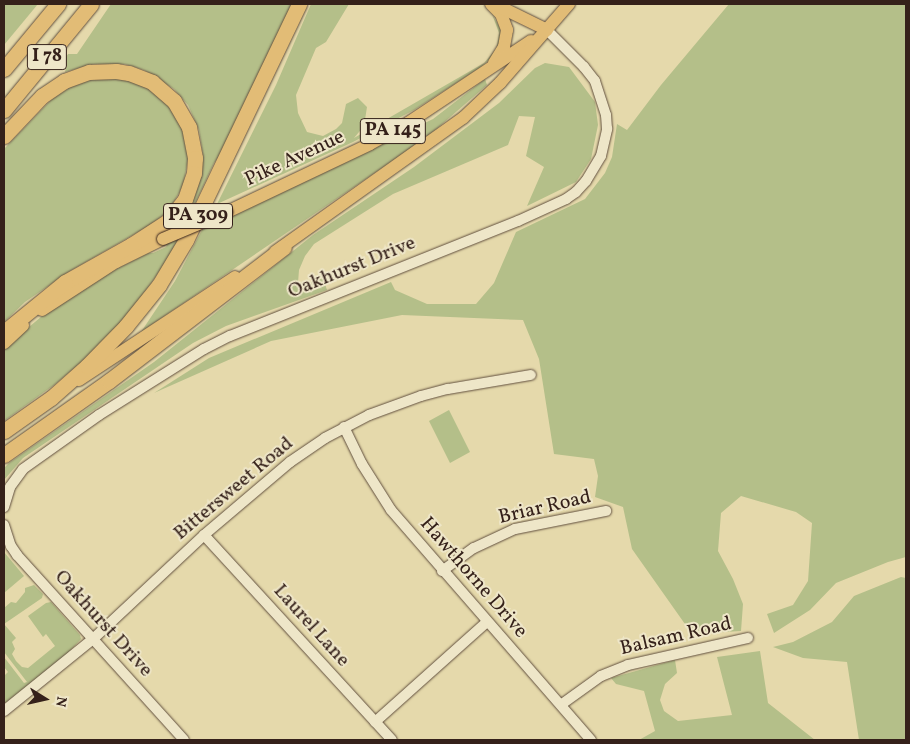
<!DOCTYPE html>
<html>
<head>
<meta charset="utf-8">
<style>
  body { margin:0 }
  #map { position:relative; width:910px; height:744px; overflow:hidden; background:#e5d9ab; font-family:Vollkorn,serif }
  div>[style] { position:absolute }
  .green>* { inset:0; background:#b4bf89 }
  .roads { filter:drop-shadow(0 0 1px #614f3e) drop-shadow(0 0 1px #614f3e) }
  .minor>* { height:10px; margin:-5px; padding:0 5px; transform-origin:5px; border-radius:5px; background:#eee6c8 }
  .major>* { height:12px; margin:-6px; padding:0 6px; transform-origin:6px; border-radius:6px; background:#e2bc76 }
  .highway>* { height:15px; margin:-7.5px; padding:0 7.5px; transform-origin:7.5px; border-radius:7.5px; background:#e2bc76 }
  .bridges { filter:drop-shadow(0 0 1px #35211a) drop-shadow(0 0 1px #35211a) }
  .major-bridge>* { height:12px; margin:-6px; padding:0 6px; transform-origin:6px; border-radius:6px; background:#e2bc76 }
  span { translate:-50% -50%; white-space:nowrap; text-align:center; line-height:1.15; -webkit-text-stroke:4px #eee6c8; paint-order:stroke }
  .shield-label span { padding:1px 4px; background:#eee6c8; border:1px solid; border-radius:4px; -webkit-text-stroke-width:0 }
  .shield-label { font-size:19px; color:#35211a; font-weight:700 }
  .street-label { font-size:20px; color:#35211a }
  .frame { position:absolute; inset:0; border:5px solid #35211a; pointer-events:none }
  .north { position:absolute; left:20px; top:674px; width:50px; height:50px; -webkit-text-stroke:4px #eee6c8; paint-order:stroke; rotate:100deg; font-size:14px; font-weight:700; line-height:20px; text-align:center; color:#35211a }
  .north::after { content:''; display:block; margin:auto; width:18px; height:22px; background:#35211a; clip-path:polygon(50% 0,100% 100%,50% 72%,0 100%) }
</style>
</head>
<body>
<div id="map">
  <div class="green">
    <i style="clip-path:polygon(4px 4px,38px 4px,4px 45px)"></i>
    <i style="clip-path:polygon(111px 4px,292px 4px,221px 154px,214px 163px,173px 250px,161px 269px,133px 309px,90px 355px,54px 385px,4px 421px,4px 348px,54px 306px,93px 281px,148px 253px,153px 253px,166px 247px,196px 189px,200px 178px,203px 155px,199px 130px,188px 105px,174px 89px,144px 70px,125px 64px,94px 64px,65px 72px,66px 68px,61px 65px,68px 54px,77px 54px)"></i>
    <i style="clip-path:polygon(311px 4px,349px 4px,326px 42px,316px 48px,296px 95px,298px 113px,307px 132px,323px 136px,336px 129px,342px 123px,346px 104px,358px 98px,367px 107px,364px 126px,354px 138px,484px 63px,496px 49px,498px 40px,499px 33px,492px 14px,500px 28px,502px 37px,493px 56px,481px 67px,414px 110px,353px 142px,217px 204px,276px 85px)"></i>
    <i style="clip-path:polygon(729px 4px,906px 4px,906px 557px,888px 562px,836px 583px,810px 610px,774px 633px,767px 614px,793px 605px,808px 581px,812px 523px,796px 512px,741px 496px,721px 513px,718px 551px,733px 579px,743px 604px,741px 631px,692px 634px,632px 549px,623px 507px,595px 497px,598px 476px,594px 459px,554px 454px,539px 359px,523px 320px,402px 315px,271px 341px,154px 393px,209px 358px,391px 282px,395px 290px,427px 304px,476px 304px,494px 283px,516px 232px,585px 199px,605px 173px,612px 157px,617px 124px,627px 130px,661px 85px)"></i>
    <i style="clip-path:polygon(545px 63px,569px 67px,595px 102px,598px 125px,591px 159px,576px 182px,527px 206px,544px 167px,526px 156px,535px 117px,519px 116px,508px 145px,393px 194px,314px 244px,305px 256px,299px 270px,298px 283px,309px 283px,323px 278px,327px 290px,226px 326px,193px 343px,23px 458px,4px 480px,4px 468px,9px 463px,154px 362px,313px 235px,414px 167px,499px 103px,535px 68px)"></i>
    <i style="clip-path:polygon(95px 77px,120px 77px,147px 87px,169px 105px,185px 134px,189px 154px,183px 186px,169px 210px,152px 224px,70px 271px,25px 302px,4px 322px,4px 149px,52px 99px,77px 83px)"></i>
    <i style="clip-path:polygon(485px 79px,487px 85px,426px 138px,141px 332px,175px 281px,202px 230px,433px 119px)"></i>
    <i style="clip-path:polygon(449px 410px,470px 452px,450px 463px,429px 421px)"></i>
    <i style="clip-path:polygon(4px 552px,24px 576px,4px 593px)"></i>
    <i style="clip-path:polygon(901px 577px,906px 578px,906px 740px,859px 740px,847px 662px,803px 658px,773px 647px,793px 642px,832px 622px,854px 596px)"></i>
    <i style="clip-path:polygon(34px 585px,43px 594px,42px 598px,4px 624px,16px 638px,12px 642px,15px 649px,12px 654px,16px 661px,22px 667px,28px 668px,55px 646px,46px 634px,43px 637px,28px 616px,46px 603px,51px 602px,80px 635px,81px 639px,67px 654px,4px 704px,4px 676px,8px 672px,4px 667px,4px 657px,24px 683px,27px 682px,4px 652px,4px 608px,11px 602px,16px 603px,25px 592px,25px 588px)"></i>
    <i style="clip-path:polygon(760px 651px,768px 703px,815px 740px,639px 740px,655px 731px,644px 691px,616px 684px,611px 678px,675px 660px,677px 673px,665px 684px,660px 700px,664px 711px,678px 721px,732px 715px,717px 657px)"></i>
  </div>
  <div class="roads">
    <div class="minor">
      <i style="left:344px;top:427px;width:41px;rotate:64.1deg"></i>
      <i style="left:362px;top:464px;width:54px;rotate:57.8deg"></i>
      <i style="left:391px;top:510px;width:305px;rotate:49deg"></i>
      <i style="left:4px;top:507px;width:21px;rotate:-73deg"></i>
      <i style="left:10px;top:487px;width:22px;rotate:-54deg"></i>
      <i style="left:23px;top:469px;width:93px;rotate:-35.4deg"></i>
      <i style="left:99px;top:415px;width:124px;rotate:-32.2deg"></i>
      <i style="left:204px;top:349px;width:29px;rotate:-27deg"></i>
      <i style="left:230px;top:336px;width:310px;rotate:-21.8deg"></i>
      <i style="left:518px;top:221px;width:53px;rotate:-24.6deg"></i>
      <i style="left:566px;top:199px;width:12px;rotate:-35deg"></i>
      <i style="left:576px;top:192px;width:15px;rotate:-48deg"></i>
      <i style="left:586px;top:181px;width:29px;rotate:-59deg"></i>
      <i style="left:601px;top:156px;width:28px;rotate:-77deg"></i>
      <i style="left:607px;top:129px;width:14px;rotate:-94deg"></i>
      <i style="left:606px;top:115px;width:36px;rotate:-108deg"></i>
      <i style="left:595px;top:81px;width:18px;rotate:-128deg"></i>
      <i style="left:584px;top:67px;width:52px;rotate:-135deg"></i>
      <i style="left:4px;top:525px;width:22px;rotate:72deg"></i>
      <i style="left:11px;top:546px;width:11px;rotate:56deg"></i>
      <i style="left:17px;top:555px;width:249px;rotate:47.9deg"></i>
      <i style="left:204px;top:535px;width:278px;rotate:47.5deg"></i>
      <i style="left:442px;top:571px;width:39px;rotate:-36deg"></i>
      <i style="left:474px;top:548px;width:45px;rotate:-24.9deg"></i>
      <i style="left:515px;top:529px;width:93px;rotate:-11.2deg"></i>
      <i style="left:562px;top:704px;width:48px;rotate:-35.7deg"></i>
      <i style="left:601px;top:676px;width:29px;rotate:-22deg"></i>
      <i style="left:628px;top:665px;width:123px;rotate:-12.7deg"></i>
      <i style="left:4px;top:711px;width:114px;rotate:-39deg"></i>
      <i style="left:93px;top:639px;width:152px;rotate:-43.1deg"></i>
      <i style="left:204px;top:535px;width:113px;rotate:-40.3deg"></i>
      <i style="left:290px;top:462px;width:42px;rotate:-34.4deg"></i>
      <i style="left:325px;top:438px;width:50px;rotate:-27.6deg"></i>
      <i style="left:369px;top:415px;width:55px;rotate:-20.1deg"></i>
      <i style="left:421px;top:396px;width:28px;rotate:-15deg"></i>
      <i style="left:448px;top:389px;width:84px;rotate:-9.6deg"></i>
      <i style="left:375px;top:722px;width:150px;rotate:-41.8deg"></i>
    </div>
    <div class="major">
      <i style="left:491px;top:4px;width:14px;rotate:45deg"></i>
      <i style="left:501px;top:14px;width:17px;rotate:69deg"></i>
      <i style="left:507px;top:30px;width:17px;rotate:100deg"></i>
      <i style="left:504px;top:47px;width:19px;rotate:122deg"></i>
      <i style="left:494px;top:4px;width:59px;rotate:26.1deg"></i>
      <i style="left:227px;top:212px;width:158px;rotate:-25.4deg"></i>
      <i style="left:370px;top:144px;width:43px;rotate:-28.9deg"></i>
      <i style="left:408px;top:123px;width:148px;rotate:-33.7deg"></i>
      <i style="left:275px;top:252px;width:231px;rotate:-35.5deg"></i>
      <i style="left:463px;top:118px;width:51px;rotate:-43.4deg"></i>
      <i style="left:500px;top:83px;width:105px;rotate:-48.9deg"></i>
      <i style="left:42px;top:310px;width:88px;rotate:-33deg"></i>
      <i style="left:116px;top:262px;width:52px;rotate:-26.1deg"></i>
      <i style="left:4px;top:343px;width:26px;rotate:-43deg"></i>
      <i style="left:79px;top:380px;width:187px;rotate:-33.4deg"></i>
    </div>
    <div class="highway">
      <i style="left:4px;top:69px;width:85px;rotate:-50.3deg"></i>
      <i style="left:4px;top:110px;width:137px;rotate:-50.6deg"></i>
      <i style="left:4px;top:136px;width:55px;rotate:-46.5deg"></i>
      <i style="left:42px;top:96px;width:27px;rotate:-34deg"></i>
      <i style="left:64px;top:81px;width:27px;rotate:-20deg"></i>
      <i style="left:89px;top:72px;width:27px;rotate:-2deg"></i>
      <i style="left:116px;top:71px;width:13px;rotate:9deg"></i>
      <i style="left:129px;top:73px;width:25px;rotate:21deg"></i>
      <i style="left:152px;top:82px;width:29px;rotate:41deg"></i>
      <i style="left:174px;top:101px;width:30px;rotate:60deg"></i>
      <i style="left:189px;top:127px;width:32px;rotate:79deg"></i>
      <i style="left:195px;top:158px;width:15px;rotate:94deg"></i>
      <i style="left:194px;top:173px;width:28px;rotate:109deg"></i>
      <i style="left:185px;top:199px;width:28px;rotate:128deg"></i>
      <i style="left:168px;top:221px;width:44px;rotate:147deg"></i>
      <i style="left:131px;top:245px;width:76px;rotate:150.7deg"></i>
      <i style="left:65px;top:282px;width:79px;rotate:140.7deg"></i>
      <i style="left:4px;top:431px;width:57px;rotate:-35.1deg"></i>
      <i style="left:51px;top:398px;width:48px;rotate:-41.6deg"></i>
      <i style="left:87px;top:366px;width:56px;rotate:-45.7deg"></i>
      <i style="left:126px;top:326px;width:53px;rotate:-51.2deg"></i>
      <i style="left:159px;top:285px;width:52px;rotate:-59deg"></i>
      <i style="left:186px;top:240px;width:262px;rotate:-64.4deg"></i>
      <i style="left:4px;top:455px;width:128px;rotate:-35.2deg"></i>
      <i style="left:109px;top:381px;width:220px;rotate:-37.4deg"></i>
    </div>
  </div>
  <div class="bridges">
    <div class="major-bridge">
      <i style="left:163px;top:239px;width:69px;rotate:-22.9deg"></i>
    </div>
  </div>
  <div class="shield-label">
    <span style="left:47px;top:57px">I 78</span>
    <span style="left:393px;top:131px">PA 145</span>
    <span style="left:198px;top:216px">PA 309</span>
  </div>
  <div class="street-label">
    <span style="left:295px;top:159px;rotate:-25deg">Pike Avenue</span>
    <span style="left:352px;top:268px;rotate:-22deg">Oakhurst Drive</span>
    <span style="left:234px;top:489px;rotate:-40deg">Bittersweet Road</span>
    <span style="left:545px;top:508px;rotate:-13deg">Briar Road</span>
    <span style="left:473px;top:578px;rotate:49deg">Hawthorne Drive</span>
    <span style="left:103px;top:624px;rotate:48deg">Oakhurst Drive</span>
    <span style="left:311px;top:626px;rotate:48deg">Laurel Lane</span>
    <span style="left:676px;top:637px;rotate:-13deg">Balsam Road</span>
  </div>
  <div class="frame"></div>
  <div class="north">N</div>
</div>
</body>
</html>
